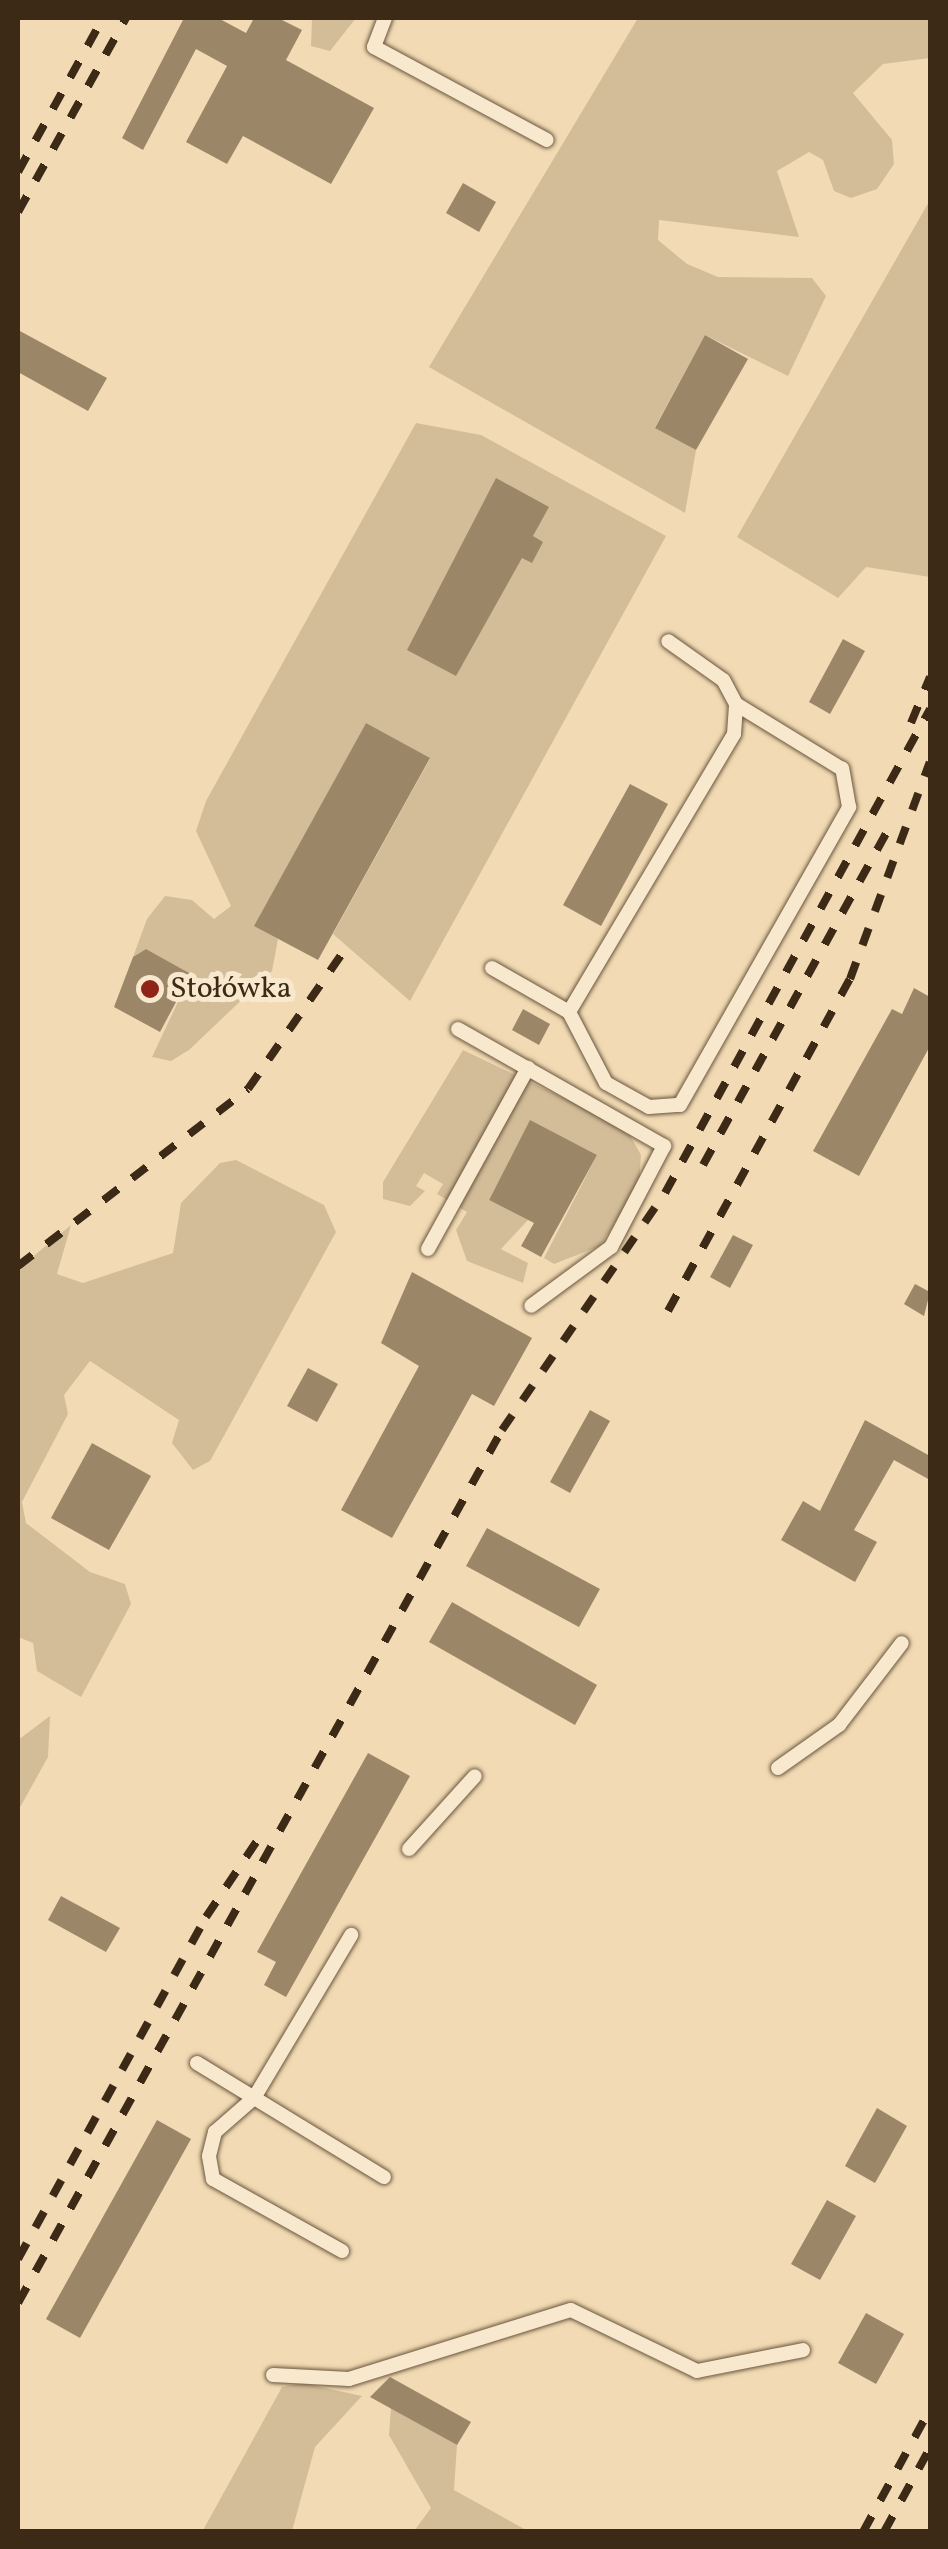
<!DOCTYPE html>
<html>
<head>
<meta charset="utf-8">
<style>
  body { margin:0 }
  #map { position:relative; width:948px; height:2549px; overflow:hidden; background:#f2dbb4; font-family:Vollkorn,serif }
  div>[style] { position:absolute }
  .green>* { inset:0; background:#d3bd99 }
  .building>* { inset:0; background:#9b8668 }
  .roads { filter:drop-shadow(0 0 2px #6a563e) drop-shadow(0 0 2px #6a563e) }
  .service>* { height:14px; margin:-7px; padding:0 7px; transform-origin:7px; border-radius:7px; background:#f7e8ce }
  .rail>* { height:8px; margin-top:-4px; transform-origin:0; background:repeating-linear-gradient(90deg,#3d2a16 0 18px,transparent 0 36px) }
  .dots>* { width:28px; height:28px; translate:-50% -50%; box-sizing:border-box; border:5px solid #f7e8ce; border-radius:50% }
  span { translate:-50% -50%; white-space:nowrap; text-align:center; line-height:1.15; -webkit-text-stroke:10px #f7e8ce; paint-order:stroke }
  .poi-label { font-size:30px; color:#3d2a16 }
  .left { translate:0 -50%; text-align:left }
  .frame { position:absolute; inset:0; border:20px solid #3d2a16; pointer-events:none }
</style>
</head>
<body>
<div id="map">
  <div class="green">
    <i style="clip-path:polygon(312px 18px,356px 18px,330px 51px,311px 46px)"></i>
    <i style="clip-path:polygon(638px 18px,930px 18px,930px 58px,883px 64px,853px 93px,892px 140px,894px 164px,877px 189px,851px 198px,834px 191px,823px 160px,809px 152px,777px 171px,799px 237px,659px 220px,658px 240px,687px 264px,718px 277px,812px 278px,826px 296px,788px 376px,705px 335px,655px 427px,696px 450px,685px 513px,429px 367px)"></i>
    <i style="clip-path:polygon(930px 200px,930px 577px,866px 567px,838px 598px,737px 537px)"></i>
    <i style="clip-path:polygon(416px 423px,481px 435px,666px 536px,410px 1001px,333px 934px,430px 759px,366px 723px,255px 925px,278px 939px,272px 971px,189px 1050px,171px 1061px,152px 1057px,191px 974px,146px 949px,133px 957px,147px 919px,165px 896px,192px 900px,214px 919px,231px 906px,196px 831px,206px 801px)"></i>
    <i style="clip-path:polygon(463px 1050px,626px 1128px,641px 1155px,639px 1186px,600px 1246px,554px 1264px,544px 1258px,597px 1155px,530px 1121px,489px 1200px,528px 1220px,501px 1249px,528px 1263px,523px 1283px,467px 1261px,456px 1230px,467px 1212px,437px 1194px,443px 1184px,424px 1173px,416px 1186px,425px 1191px,410px 1206px,383px 1199px,383px 1182px)"></i>
    <i style="clip-path:polygon(236px 1160px,324px 1205px,336px 1232px,210px 1461px,193px 1470px,172px 1443px,179px 1420px,90px 1361px,64px 1395px,68px 1414px,22px 1502px,26px 1523px,90px 1572px,125px 1584px,131px 1604px,81px 1697px,37px 1671px,33px 1643px,18px 1637px,18px 1269px,71px 1225px,57px 1274px,83px 1283px,173px 1253px,181px 1203px,220px 1163px)"></i>
    <i style="clip-path:polygon(50px 1716px,48px 1757px,18px 1811px,18px 1740px)"></i>
    <i style="clip-path:polygon(302px 2383px,362px 2396px,315px 2447px,292px 2531px,202px 2532px,282px 2387px)"></i>
    <i style="clip-path:polygon(391px 2408px,457px 2445px,454px 2490px,528px 2531px,414px 2531px,431px 2508px,389px 2435px)"></i>
  </div>
  <div class="building">
    <i style="clip-path:polygon(184px 18px,218px 18px,246px 33px,254px 18px,278px 18px,302px 30px,286px 60px,374px 108px,331px 184px,243px 136px,227px 164px,186px 142px,227px 66px,196px 49px,143px 150px,122px 138px)"></i>
    <i style="clip-path:polygon(463px 183px,496px 202px,479px 232px,446px 213px)"></i>
    <i style="clip-path:polygon(18px 330px,107px 378px,88px 411px,18px 372px)"></i>
    <i style="clip-path:polygon(705px 335px,748px 359px,696px 450px,655px 428px)"></i>
    <i style="clip-path:polygon(496px 478px,549px 507px,533px 536px,543px 542px,532px 563px,522px 558px,456px 676px,407px 650px)"></i>
    <i style="clip-path:polygon(843px 639px,865px 651px,830px 714px,809px 702px)"></i>
    <i style="clip-path:polygon(366px 723px,430px 758px,318px 960px,254px 926px)"></i>
    <i style="clip-path:polygon(630px 784px,668px 804px,601px 926px,563px 905px)"></i>
    <i style="clip-path:polygon(146px 949px,191px 974px,160px 1032px,114px 1007px,133px 957px)"></i>
    <i style="clip-path:polygon(914px 988px,930px 997px,930px 1046px,859px 1176px,813px 1151px,892px 1009px,902px 1014px)"></i>
    <i style="clip-path:polygon(523px 1009px,550px 1024px,539px 1045px,512px 1030px)"></i>
    <i style="clip-path:polygon(530px 1120px,597px 1155px,541px 1257px,521px 1246px,534px 1223px,489px 1200px)"></i>
    <i style="clip-path:polygon(733px 1235px,753px 1245px,730px 1288px,710px 1277px)"></i>
    <i style="clip-path:polygon(412px 1272px,532px 1338px,494px 1406px,472px 1394px,392px 1538px,341px 1510px,419px 1366px,381px 1343px)"></i>
    <i style="clip-path:polygon(915px 1284px,930px 1292px,924px 1316px,904px 1304px)"></i>
    <i style="clip-path:polygon(308px 1368px,338px 1384px,317px 1422px,287px 1406px)"></i>
    <i style="clip-path:polygon(590px 1410px,610px 1421px,570px 1493px,550px 1482px)"></i>
    <i style="clip-path:polygon(865px 1420px,930px 1456px,930px 1480px,894px 1460px,854px 1530px,877px 1542px,855px 1582px,781px 1540px,803px 1501px,820px 1511px)"></i>
    <i style="clip-path:polygon(92px 1443px,151px 1476px,109px 1550px,51px 1518px)"></i>
    <i style="clip-path:polygon(487px 1528px,600px 1589px,579px 1627px,466px 1566px)"></i>
    <i style="clip-path:polygon(452px 1602px,597px 1685px,575px 1725px,429px 1642px)"></i>
    <i style="clip-path:polygon(368px 1753px,410px 1776px,286px 1997px,264px 1985px,276px 1962px,257px 1952px)"></i>
    <i style="clip-path:polygon(61px 1896px,120px 1928px,106px 1952px,48px 1920px)"></i>
    <i style="clip-path:polygon(877px 2108px,907px 2126px,875px 2183px,845px 2166px)"></i>
    <i style="clip-path:polygon(157px 2120px,191px 2139px,80px 2338px,46px 2319px)"></i>
    <i style="clip-path:polygon(827px 2200px,856px 2216px,820px 2280px,791px 2264px)"></i>
    <i style="clip-path:polygon(866px 2313px,904px 2334px,876px 2384px,838px 2363px)"></i>
    <i style="clip-path:polygon(390px 2377px,471px 2422px,457px 2445px,370px 2397px)"></i>
  </div>
  <div class="roads">
    <div class="service">
      <i style="left:385px;top:18px;width:31px;rotate:111deg"></i>
      <i style="left:374px;top:47px;width:196px;rotate:28.3deg"></i>
      <i style="left:492px;top:968px;width:89px;rotate:29.7deg"></i>
      <i style="left:569px;top:1012px;width:323px;rotate:-59.3deg"></i>
      <i style="left:734px;top:734px;width:30px;rotate:-86deg"></i>
      <i style="left:736px;top:704px;width:27px;rotate:-118deg"></i>
      <i style="left:723px;top:680px;width:67px;rotate:-144.7deg"></i>
      <i style="left:569px;top:1012px;width:80px;rotate:62.5deg"></i>
      <i style="left:606px;top:1083px;width:49px;rotate:29.2deg"></i>
      <i style="left:649px;top:1107px;width:31px;rotate:-4deg"></i>
      <i style="left:680px;top:1105px;width:343px;rotate:-60.4deg"></i>
      <i style="left:849px;top:807px;width:39px;rotate:-100deg"></i>
      <i style="left:842px;top:769px;width:124px;rotate:-148.5deg"></i>
      <i style="left:458px;top:1029px;width:237px;rotate:29.6deg"></i>
      <i style="left:664px;top:1146px;width:114px;rotate:117.7deg"></i>
      <i style="left:611px;top:1247px;width:99px;rotate:143.6deg"></i>
      <i style="left:428px;top:1249px;width:207px;rotate:-61.1deg"></i>
      <i style="left:778px;top:1768px;width:75px;rotate:-35.2deg"></i>
      <i style="left:839px;top:1725px;width:103px;rotate:-52.5deg"></i>
      <i style="left:409px;top:1849px;width:98px;rotate:-47.9deg"></i>
      <i style="left:197px;top:2063px;width:219px;rotate:31.4deg"></i>
      <i style="left:342px;top:2251px;width:148px;rotate:-150.8deg"></i>
      <i style="left:213px;top:2179px;width:23px;rotate:-100deg"></i>
      <i style="left:209px;top:2156px;width:25px;rotate:-76deg"></i>
      <i style="left:215px;top:2132px;width:52px;rotate:-41.1deg"></i>
      <i style="left:254px;top:2098px;width:190px;rotate:-59.2deg"></i>
      <i style="left:273px;top:2375px;width:76px;rotate:3deg"></i>
      <i style="left:349px;top:2379px;width:232px;rotate:-17.3deg"></i>
      <i style="left:571px;top:2310px;width:140px;rotate:25.8deg"></i>
      <i style="left:697px;top:2371px;width:108px;rotate:-11.2deg"></i>
    </div>
  </div>
  <div class="rail">
    <i style="left:18px;top:172px;width:176px;rotate:-61.1deg"></i>
    <i style="left:18px;top:212px;width:222px;rotate:-60.9deg"></i>
    <i style="left:911px;top:723px;width:50px;rotate:-67.6deg"></i>
    <i style="left:703px;top:1165px;width:389px;rotate:-61.1deg"></i>
    <i style="left:18px;top:1266px;width:290px;rotate:-37.6deg"></i>
    <i style="left:248px;top:1089px;width:163px;rotate:-55.2deg"></i>
    <i style="left:668px;top:1311px;width:379px;rotate:-61.3deg"></i>
    <i style="left:850px;top:979px;width:231px;rotate:-69.8deg"></i>
    <i style="left:18px;top:2259px;width:390px;rotate:-61.2deg"></i>
    <i style="left:206px;top:1917px;width:102px;rotate:-56.2deg"></i>
    <i style="left:18px;top:2303px;width:998px;rotate:-61deg"></i>
    <i style="left:502px;top:1430px;width:288px;rotate:-55.5deg"></i>
    <i style="left:665px;top:1193px;width:552px;rotate:-61.3deg"></i>
    <i style="left:863px;top:2532px;width:140px;rotate:-61.4deg"></i>
    <i style="left:884px;top:2532px;width:96px;rotate:-61.3deg"></i>
  </div>
  <div class="dots">
    <i style="left:150px;top:989px;background:#8f2418"></i>
  </div>
  <div class="poi-label">
    <span class="left" style="left:170px;top:989px">Stołówka</span>
  </div>
  <div class="frame"></div>
</div>
</body>
</html>
